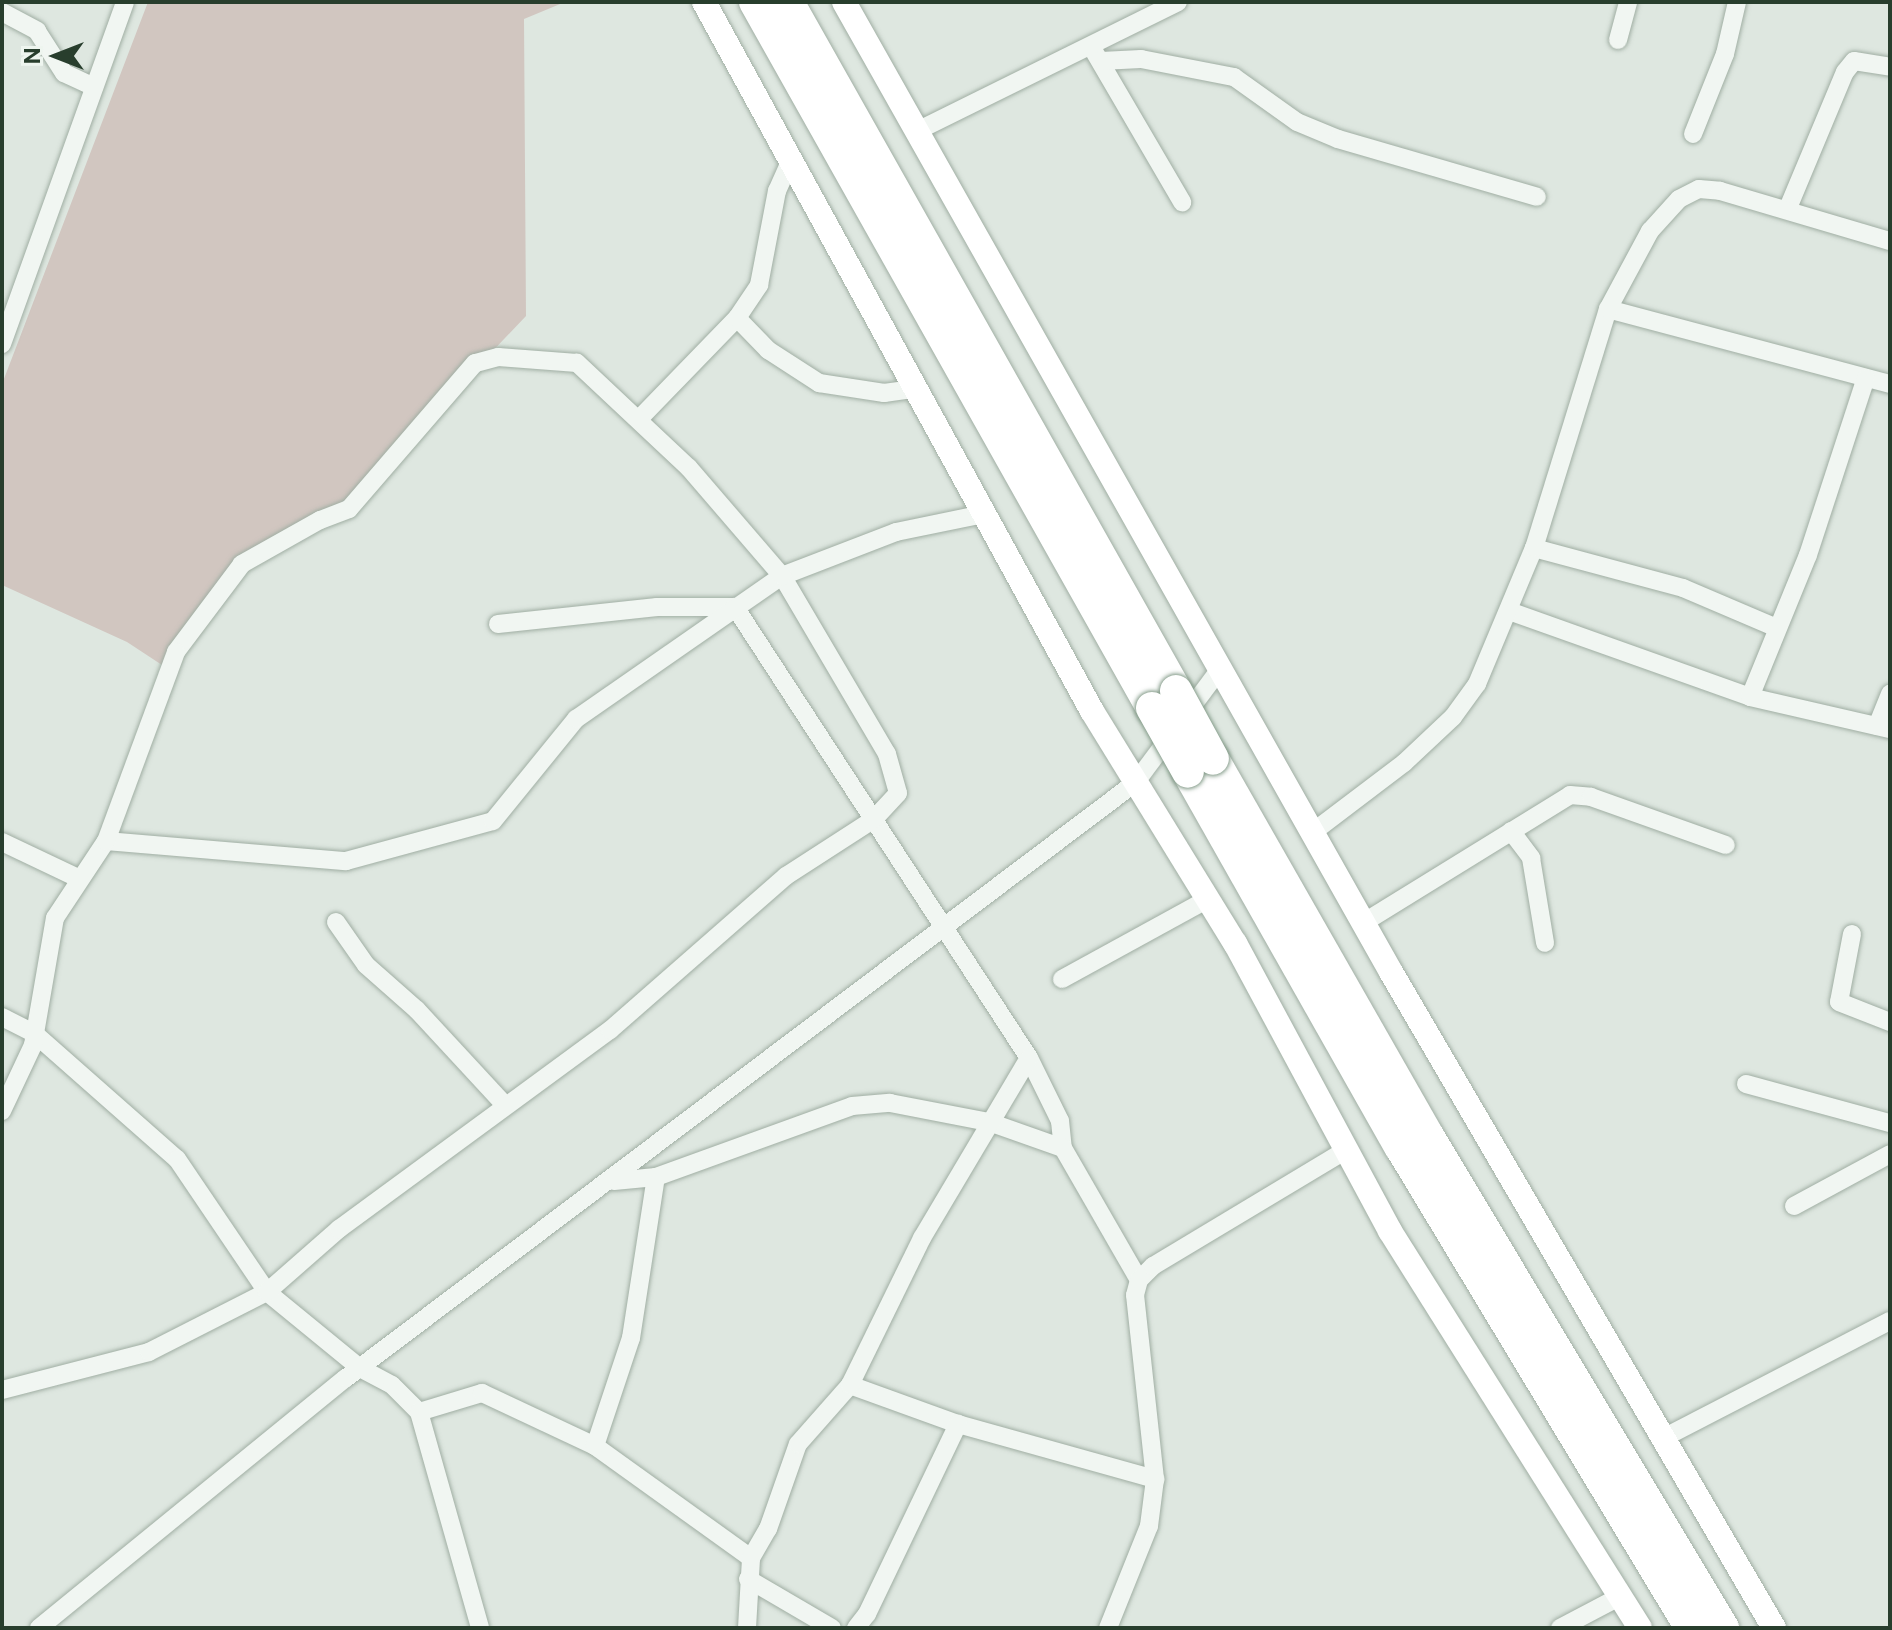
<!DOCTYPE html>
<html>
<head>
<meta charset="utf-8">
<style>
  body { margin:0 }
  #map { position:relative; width:1892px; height:1630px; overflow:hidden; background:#dee7e0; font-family:"Public Sans",sans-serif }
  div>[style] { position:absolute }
  .green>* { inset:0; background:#d1c6c0 }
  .roads { filter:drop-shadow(0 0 2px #a0aea3) drop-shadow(0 0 2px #a0aea3) }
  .street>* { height:18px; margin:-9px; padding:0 9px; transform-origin:9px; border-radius:9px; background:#f1f6f2 }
  .secondary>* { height:24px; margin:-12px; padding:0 12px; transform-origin:12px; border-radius:12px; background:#fff }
  .highway>* { height:32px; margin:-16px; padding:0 16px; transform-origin:16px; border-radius:16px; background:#fff }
  .bridges { filter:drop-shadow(0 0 2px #869d8b) drop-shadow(0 0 2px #869d8b) }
  .highway-bridge>* { height:32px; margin:-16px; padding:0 16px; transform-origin:16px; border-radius:16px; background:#fff }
  span { translate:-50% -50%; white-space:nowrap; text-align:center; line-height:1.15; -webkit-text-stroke:8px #eef5ef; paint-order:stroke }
  .frame { position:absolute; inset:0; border:4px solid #283e2d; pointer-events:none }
  .north { position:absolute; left:16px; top:16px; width:80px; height:80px; -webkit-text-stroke:6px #eef5ef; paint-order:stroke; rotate:270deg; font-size:22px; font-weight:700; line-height:32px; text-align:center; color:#283e2d }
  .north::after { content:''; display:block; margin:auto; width:28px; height:36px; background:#283e2d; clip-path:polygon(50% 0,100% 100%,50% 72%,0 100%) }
</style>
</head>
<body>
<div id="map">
  <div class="green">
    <i style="clip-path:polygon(148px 2px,565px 2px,524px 19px,526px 316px,344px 507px,235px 564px,162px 665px,127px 642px,2px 585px,2px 384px)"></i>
  </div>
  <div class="roads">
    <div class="street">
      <i style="left:2px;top:12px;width:40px;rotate:28deg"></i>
      <i style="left:37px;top:31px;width:50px;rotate:57.3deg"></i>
      <i style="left:64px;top:73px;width:33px;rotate:25deg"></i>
      <i style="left:1618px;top:40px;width:39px;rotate:-75deg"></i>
      <i style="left:1095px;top:53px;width:173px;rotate:59.7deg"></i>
      <i style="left:1101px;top:61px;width:40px;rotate:-2.9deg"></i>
      <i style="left:1141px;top:59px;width:95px;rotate:11deg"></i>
      <i style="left:1234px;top:77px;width:77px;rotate:35.5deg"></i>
      <i style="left:1297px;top:122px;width:44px;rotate:22.5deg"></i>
      <i style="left:1338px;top:139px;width:207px;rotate:16.2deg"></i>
      <i style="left:917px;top:131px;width:291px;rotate:-26.3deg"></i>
      <i style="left:1693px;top:134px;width:86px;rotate:-68.2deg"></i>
      <i style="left:1725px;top:54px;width:53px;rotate:-77deg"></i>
      <i style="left:1788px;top:208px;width:147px;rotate:-67.3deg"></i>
      <i style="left:1845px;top:72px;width:14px;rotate:-51deg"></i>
      <i style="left:1854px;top:61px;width:36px;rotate:9deg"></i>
      <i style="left:1608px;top:309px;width:292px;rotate:14.9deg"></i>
      <i style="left:737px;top:318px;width:45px;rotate:45.9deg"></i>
      <i style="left:768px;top:350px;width:61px;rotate:32.9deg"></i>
      <i style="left:819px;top:383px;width:66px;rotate:8.7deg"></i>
      <i style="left:884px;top:393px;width:30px;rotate:-8deg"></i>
      <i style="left:2px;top:344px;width:363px;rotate:-70.2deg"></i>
      <i style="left:639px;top:419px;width:141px;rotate:-45.9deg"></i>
      <i style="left:737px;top:318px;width:40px;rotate:-56deg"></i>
      <i style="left:759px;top:285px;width:96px;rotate:-79.2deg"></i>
      <i style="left:777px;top:191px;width:30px;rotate:-66deg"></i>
      <i style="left:1534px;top:548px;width:154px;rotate:15deg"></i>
      <i style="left:1683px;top:588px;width:102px;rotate:23.1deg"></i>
      <i style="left:1509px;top:611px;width:256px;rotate:19.6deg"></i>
      <i style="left:1750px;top:697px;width:144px;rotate:12.9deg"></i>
      <i style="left:498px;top:624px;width:160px;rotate:-6.1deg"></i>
      <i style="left:657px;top:607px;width:78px"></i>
      <i style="left:735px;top:607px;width:538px;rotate:56.9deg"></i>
      <i style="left:1029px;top:1058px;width:70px;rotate:63.8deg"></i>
      <i style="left:1060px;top:1121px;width:27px;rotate:84deg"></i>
      <i style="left:1063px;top:1148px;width:152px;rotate:60.1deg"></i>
      <i style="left:1750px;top:697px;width:153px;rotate:-67.8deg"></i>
      <i style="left:1808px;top:555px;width:186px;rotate:-71.9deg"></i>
      <i style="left:1877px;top:726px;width:35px;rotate:-68deg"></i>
      <i style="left:1511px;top:831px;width:34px;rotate:53deg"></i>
      <i style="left:1531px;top:858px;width:86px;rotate:80.6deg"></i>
      <i style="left:1313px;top:832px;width:114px;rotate:-37.2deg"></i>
      <i style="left:1404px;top:763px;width:67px;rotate:-43.2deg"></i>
      <i style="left:1453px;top:717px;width:41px;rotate:-54deg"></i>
      <i style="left:1477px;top:684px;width:147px;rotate:-67.3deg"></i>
      <i style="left:1534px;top:548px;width:250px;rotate:-72.8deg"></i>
      <i style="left:1608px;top:309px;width:89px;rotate:-61.7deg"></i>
      <i style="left:1650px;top:231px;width:43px;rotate:-47.8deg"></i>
      <i style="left:1679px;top:199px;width:22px;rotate:-27deg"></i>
      <i style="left:1699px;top:189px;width:21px;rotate:5deg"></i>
      <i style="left:1720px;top:191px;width:177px;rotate:16.4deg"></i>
      <i style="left:2px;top:842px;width:86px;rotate:25.4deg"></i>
      <i style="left:336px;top:922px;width:52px;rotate:55.1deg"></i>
      <i style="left:366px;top:965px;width:68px;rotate:41.4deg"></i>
      <i style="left:417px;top:1010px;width:128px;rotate:47.2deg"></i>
      <i style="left:1363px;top:923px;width:243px;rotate:-31.7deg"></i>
      <i style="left:1570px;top:795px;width:21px;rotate:5deg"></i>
      <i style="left:1591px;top:797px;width:143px;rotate:19.6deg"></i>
      <i style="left:1852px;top:934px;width:69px;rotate:100.8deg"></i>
      <i style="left:1839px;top:1002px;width:55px;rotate:21.4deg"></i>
      <i style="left:1062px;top:979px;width:166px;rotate:-28.7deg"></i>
      <i style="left:2px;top:1017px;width:37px;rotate:27deg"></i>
      <i style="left:35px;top:1034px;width:189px;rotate:41.4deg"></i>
      <i style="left:177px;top:1159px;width:161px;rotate:55.9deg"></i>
      <i style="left:267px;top:1292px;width:120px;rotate:39.3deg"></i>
      <i style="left:360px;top:1368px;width:36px;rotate:28deg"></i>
      <i style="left:392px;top:1385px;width:38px;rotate:45deg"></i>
      <i style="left:419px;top:1412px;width:224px;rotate:74.2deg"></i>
      <i style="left:1746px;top:1084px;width:149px;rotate:15.2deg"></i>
      <i style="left:2px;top:1111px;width:73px;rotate:-64.8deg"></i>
      <i style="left:33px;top:1045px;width:129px;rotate:-80.2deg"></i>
      <i style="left:55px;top:918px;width:92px;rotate:-56.5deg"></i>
      <i style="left:106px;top:841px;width:241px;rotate:4.8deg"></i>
      <i style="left:346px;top:861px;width:152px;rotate:-15.2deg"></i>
      <i style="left:493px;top:821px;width:132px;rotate:-50.9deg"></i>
      <i style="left:576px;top:719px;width:251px;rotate:-34.8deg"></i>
      <i style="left:782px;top:576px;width:122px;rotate:-21.1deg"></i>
      <i style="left:896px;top:532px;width:90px;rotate:-11.6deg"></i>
      <i style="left:614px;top:1181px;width:42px;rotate:-5.4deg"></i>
      <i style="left:656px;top:1177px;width:208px;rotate:-19.9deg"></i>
      <i style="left:852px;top:1106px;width:38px;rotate:-5deg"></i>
      <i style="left:890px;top:1103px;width:101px;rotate:10.9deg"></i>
      <i style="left:989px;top:1122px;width:78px;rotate:19.4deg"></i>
      <i style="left:1794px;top:1206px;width:109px;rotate:-28.4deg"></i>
      <i style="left:850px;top:1385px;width:115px;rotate:19.9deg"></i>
      <i style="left:958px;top:1424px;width:205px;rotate:15.6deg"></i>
      <i style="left:2px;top:1390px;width:152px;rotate:-14.5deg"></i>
      <i style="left:149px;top:1352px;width:132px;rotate:-27deg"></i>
      <i style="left:267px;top:1292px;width:96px;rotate:-41.2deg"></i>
      <i style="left:339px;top:1229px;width:336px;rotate:-36.3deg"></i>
      <i style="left:610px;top:1030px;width:234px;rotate:-41.2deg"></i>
      <i style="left:786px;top:876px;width:105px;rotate:-32.9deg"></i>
      <i style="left:874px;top:819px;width:35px;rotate:-47deg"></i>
      <i style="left:898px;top:793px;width:41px;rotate:-105.8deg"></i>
      <i style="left:887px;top:754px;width:207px;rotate:-120.5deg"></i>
      <i style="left:782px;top:576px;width:143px;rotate:-130.7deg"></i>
      <i style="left:689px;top:468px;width:154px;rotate:-136.8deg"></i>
      <i style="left:577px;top:363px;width:79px;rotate:-175.7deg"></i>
      <i style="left:498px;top:357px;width:24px;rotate:165deg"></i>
      <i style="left:475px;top:363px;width:193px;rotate:130.8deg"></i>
      <i style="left:349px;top:509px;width:31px;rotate:159deg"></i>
      <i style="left:320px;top:520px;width:90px;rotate:150.6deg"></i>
      <i style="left:242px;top:564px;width:110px;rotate:126.9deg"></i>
      <i style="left:176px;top:652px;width:202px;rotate:110.3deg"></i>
      <i style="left:419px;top:1412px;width:66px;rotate:-16.8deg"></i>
      <i style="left:482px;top:1393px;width:125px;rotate:25.1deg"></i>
      <i style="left:595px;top:1446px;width:192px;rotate:35.7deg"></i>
      <i style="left:1665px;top:1437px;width:253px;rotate:-27.3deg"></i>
      <i style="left:595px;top:1446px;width:114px;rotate:-71.6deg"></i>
      <i style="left:631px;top:1338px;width:163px;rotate:-81.2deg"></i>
      <i style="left:748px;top:1579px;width:97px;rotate:30.3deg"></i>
      <i style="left:39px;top:1628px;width:396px;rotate:-39.2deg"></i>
      <i style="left:346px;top:1378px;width:990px;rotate:-37.03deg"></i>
      <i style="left:1136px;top:782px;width:141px;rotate:-53.4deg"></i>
      <i style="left:747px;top:1628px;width:70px;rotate:-86.7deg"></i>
      <i style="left:751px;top:1558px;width:34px;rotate:-60deg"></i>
      <i style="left:768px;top:1529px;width:90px;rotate:-70.6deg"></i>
      <i style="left:798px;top:1444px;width:79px;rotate:-48.6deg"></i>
      <i style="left:850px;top:1385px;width:164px;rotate:-63.9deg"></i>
      <i style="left:922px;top:1238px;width:209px;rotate:-59.3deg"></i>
      <i style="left:856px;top:1628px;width:18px;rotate:-52deg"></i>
      <i style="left:867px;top:1614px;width:211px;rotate:-64.4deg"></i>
      <i style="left:1108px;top:1628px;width:110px;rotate:-68.1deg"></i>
      <i style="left:1149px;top:1526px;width:47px;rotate:-82.7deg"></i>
      <i style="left:1155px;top:1479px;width:185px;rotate:-96.2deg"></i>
      <i style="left:1135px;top:1295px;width:16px;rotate:-75deg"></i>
      <i style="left:1139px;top:1280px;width:20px;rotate:-45deg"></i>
      <i style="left:1153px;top:1266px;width:225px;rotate:-31deg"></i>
      <i style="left:1560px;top:1628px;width:69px;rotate:-27.7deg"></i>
    </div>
    <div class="secondary">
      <i style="left:704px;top:2px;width:808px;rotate:61.31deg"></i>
      <i style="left:1092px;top:711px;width:273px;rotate:58.4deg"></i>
      <i style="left:1235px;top:943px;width:327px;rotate:61.7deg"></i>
      <i style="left:1390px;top:1231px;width:469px;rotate:57.8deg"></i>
      <i style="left:844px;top:2px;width:1114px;rotate:60.58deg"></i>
      <i style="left:1391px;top:972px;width:760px;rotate:59.72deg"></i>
    </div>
    <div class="highway">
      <i style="left:755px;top:2px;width:810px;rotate:60.65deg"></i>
      <i style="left:788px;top:2px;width:791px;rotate:60.61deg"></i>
      <i style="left:1213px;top:759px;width:434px;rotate:60.3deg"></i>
      <i style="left:1428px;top:1136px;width:574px;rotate:59.05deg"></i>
      <i style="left:1188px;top:772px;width:430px;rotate:60.5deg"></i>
      <i style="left:1400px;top:1146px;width:563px;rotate:58.88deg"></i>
    </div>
  </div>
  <div class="bridges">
    <div class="highway-bridge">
      <i style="left:1176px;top:691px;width:77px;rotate:61.4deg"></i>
      <i style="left:1152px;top:708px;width:73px;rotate:60.6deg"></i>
    </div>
  </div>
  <div class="frame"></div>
  <div class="north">N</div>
</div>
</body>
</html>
